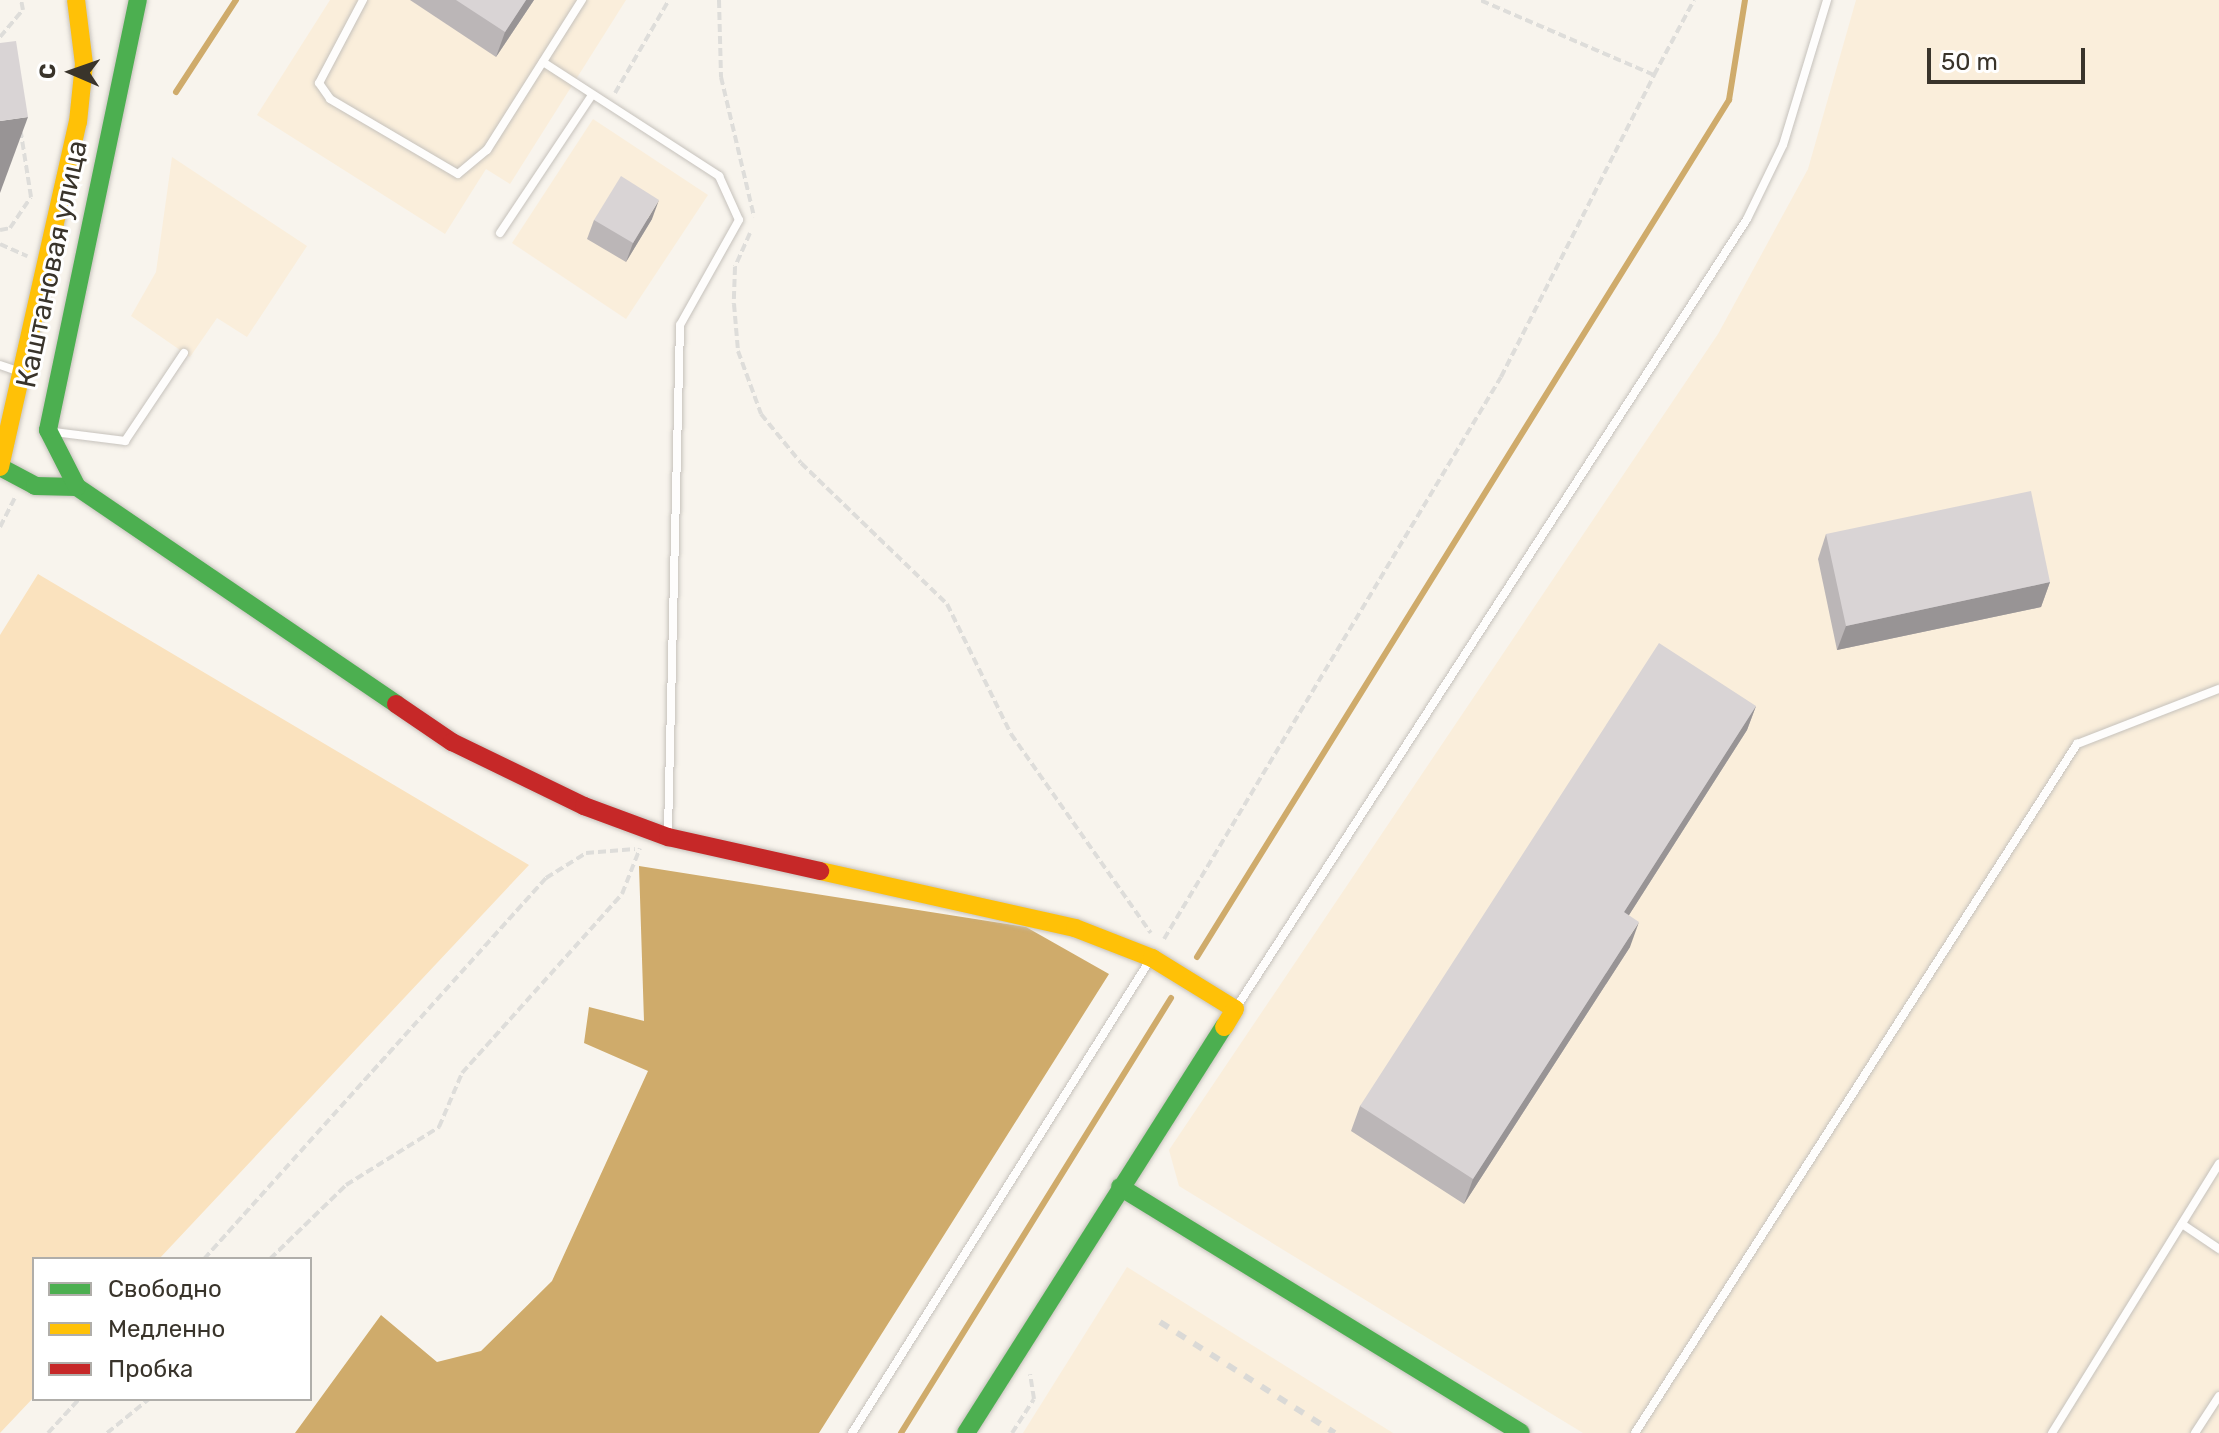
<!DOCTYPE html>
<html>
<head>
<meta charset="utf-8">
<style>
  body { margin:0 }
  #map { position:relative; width:2219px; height:1433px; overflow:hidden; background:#f8f4ed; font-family:Rubik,sans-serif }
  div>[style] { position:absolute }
  .built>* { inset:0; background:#faeedb }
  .green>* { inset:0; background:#fae2be }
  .water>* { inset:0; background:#cfab6b }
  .stream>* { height:6px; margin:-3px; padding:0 3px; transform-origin:3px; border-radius:3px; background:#cfab6b }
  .path>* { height:4px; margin-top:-2px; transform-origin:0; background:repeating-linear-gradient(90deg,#deddda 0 8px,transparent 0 12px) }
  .roads { filter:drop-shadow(0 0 2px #c6c2bc) drop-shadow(0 0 2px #c6c2bc) }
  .lane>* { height:8px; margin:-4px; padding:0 4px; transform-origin:4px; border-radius:4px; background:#fefdfc }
  .fast>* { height:18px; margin:-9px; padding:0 9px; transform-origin:9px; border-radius:9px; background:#4caf50 }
  .slow>* { height:18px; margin:-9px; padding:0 9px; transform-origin:9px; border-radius:9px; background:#ffc107 }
  .jam>* { height:18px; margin:-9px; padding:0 9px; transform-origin:9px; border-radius:9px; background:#c62828 }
  .rail>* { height:6px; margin-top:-3px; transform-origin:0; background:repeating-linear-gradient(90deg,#dad9d6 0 10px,transparent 0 20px) }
  .wall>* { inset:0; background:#bbb6b7 }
  .shaded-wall>* { inset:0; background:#989495 }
  .building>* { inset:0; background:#d9d4d5 }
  span { translate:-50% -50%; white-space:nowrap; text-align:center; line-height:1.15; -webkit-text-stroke:6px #fff; paint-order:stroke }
  .street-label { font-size:28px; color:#39342b }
  .legend { position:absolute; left:32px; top:1257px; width:280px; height:144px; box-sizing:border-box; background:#fff; border:2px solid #b0aeaa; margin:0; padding:10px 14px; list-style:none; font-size:24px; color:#39342b }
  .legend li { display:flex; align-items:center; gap:16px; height:40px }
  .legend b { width:40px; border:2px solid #b0aeaa }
  .north { position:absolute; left:32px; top:32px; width:80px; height:80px; -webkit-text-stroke:6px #fff; paint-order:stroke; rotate:272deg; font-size:22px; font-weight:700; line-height:32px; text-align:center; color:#39342b }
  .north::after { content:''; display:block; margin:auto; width:28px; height:36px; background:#39342b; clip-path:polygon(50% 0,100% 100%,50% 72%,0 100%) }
  .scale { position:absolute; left:1927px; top:48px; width:158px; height:36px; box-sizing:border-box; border:4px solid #39342b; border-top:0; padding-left:10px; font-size:24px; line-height:28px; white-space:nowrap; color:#39342b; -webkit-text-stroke:6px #fff; paint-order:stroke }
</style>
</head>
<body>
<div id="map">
  <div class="built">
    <i style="clip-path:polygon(330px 0,626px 0,510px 184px,486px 169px,445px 234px,257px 115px)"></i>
    <i style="clip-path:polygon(1856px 0,2219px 0,2219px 1433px,1583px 1433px,1179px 1186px,1169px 1150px,1718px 334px,1808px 169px)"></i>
    <i style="clip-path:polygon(593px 119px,708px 195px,626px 319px,512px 243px)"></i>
    <i style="clip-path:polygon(172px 157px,307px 246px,247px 337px,217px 318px,190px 357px,131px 316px,156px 272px)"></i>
    <i style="clip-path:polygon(1127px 1267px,1393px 1433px,1023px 1433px)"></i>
  </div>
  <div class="green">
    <i style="clip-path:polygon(38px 574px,529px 865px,159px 1259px,34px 1259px,34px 1397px,0 1433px,0 635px)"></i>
  </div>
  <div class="water">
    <i style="clip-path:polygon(639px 866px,1026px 927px,1109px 974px,819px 1433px,295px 1433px,381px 1315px,437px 1362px,481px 1351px,552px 1281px,648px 1071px,584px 1043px,589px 1007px,644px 1021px)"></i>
  </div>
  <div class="stream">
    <i style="left:176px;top:92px;width:110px;rotate:-56.9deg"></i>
    <i style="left:1197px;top:957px;width:1009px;rotate:-58.17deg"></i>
    <i style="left:1729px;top:100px;width:101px;rotate:-80.9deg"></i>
    <i style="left:901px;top:1433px;width:512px;rotate:-58.17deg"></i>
  </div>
  <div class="path">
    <i style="left:719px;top:0;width:77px;rotate:88.5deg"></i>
    <i style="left:721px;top:77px;width:144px;rotate:76.7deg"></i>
    <i style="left:0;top:37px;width:35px;rotate:-50deg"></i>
    <i style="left:23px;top:10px;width:10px;rotate:-101deg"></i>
    <i style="left:1654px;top:75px;width:85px;rotate:-61.9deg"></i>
    <i style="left:615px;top:93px;width:108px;rotate:-59.9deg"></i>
    <i style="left:0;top:230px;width:10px;rotate:-11deg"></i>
    <i style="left:10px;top:228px;width:37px;rotate:-56deg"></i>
    <i style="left:31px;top:197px;width:65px;rotate:-98.9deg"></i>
    <i style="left:750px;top:233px;width:37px;rotate:114deg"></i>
    <i style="left:735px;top:267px;width:37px;rotate:92deg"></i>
    <i style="left:734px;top:304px;width:47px;rotate:85.1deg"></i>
    <i style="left:738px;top:351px;width:67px;rotate:69.9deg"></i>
    <i style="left:761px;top:414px;width:63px;rotate:50.8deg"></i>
    <i style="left:801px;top:463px;width:203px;rotate:44deg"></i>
    <i style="left:947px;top:604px;width:145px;rotate:63.8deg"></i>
    <i style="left:1011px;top:734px;width:243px;rotate:54.9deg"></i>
    <i style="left:0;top:244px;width:30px;rotate:24deg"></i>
    <i style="left:0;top:527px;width:34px;rotate:-63deg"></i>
    <i style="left:1164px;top:939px;width:655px;rotate:-59.05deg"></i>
    <i style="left:1501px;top:377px;width:339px;rotate:-63.1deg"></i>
    <i style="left:1654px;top:75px;width:189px;rotate:-156.7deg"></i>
    <i style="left:204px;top:1259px;width:512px;rotate:-48.09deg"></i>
    <i style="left:546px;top:878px;width:47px;rotate:-32deg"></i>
    <i style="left:586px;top:853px;width:49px;rotate:-4.7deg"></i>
    <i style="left:270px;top:1259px;width:106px;rotate:-44.2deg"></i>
    <i style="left:346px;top:1185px;width:110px;rotate:-31.9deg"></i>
    <i style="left:439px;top:1127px;width:59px;rotate:-66.9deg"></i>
    <i style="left:462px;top:1073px;width:240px;rotate:-48.2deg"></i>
    <i style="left:622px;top:894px;width:49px;rotate:-68.6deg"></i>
    <i style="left:48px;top:1433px;width:46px;rotate:-47.6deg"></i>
    <i style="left:107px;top:1433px;width:54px;rotate:-39deg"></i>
    <i style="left:1012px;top:1433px;width:40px;rotate:-57.1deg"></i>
    <i style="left:1034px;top:1399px;width:25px;rotate:-99deg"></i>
  </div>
  <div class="roads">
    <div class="lane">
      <i style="left:363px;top:0;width:94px;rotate:117.9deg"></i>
      <i style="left:319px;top:83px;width:19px;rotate:55deg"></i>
      <i style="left:330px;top:99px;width:148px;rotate:30.4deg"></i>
      <i style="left:458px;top:174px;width:38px;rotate:-40deg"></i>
      <i style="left:487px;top:150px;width:178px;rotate:-57.7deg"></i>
      <i style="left:543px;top:62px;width:210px;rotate:32.9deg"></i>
      <i style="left:719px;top:176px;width:48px;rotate:65.6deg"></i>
      <i style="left:739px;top:220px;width:120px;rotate:119.3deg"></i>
      <i style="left:680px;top:325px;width:507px;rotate:91.36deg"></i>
      <i style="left:500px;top:233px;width:166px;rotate:-56.3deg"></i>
      <i style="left:0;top:365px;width:18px;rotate:19deg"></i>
      <i style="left:54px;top:432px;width:72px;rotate:7.2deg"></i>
      <i style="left:125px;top:441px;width:106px;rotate:-56.2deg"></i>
      <i style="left:1236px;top:1008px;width:940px;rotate:-57.07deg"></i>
      <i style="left:1747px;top:219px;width:82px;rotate:-64.1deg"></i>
      <i style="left:1783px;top:145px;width:152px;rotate:-73.1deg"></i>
      <i style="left:2182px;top:1224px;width:45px;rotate:34deg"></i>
      <i style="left:852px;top:1433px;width:559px;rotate:-57.79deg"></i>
      <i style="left:1635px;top:1433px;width:819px;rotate:-57.32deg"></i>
      <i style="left:2077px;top:744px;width:152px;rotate:-21.2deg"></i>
      <i style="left:2052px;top:1433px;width:317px;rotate:-58.2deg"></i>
      <i style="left:2195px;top:1433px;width:44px;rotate:-57deg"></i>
    </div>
    <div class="fast">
      <i style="left:0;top:467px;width:40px;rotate:28deg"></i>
      <i style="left:35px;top:486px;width:42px;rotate:1.4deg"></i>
      <i style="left:77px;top:487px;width:386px;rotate:34.2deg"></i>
      <i style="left:77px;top:487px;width:64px;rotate:-117deg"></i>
      <i style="left:48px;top:430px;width:439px;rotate:-78.2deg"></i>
      <i style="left:1120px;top:1187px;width:470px;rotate:31.5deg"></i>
      <i style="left:966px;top:1433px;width:481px;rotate:-57.6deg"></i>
    </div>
    <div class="slow">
      <i style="left:0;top:467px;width:354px;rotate:-77.3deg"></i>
      <i style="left:78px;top:122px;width:58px;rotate:-84.1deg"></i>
      <i style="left:84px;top:64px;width:64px;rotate:-97.1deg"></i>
      <i style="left:820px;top:871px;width:261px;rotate:12.6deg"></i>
      <i style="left:1075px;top:928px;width:83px;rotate:21.3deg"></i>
      <i style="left:1152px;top:958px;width:97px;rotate:31.6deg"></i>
      <i style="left:1235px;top:1009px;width:21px;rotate:121deg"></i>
    </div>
    <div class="jam">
      <i style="left:396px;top:704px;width:68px;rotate:34.2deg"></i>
      <i style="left:452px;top:742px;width:147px;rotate:25.9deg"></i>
      <i style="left:584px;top:806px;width:90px;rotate:20.3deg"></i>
      <i style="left:668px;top:837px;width:156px;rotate:12.6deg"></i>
    </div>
  </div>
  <div class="rail">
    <i style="left:1160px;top:1322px;width:207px;rotate:32.4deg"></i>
  </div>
  <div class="wall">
    <i style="clip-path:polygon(410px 0,534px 0,496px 57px)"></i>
    <i style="clip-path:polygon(652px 219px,626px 262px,587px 239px,594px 220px)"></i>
    <i style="clip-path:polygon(1826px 534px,2050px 582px,2041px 607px,1837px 650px,1818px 559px)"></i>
    <i style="clip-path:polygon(1756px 706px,1747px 730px,1629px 915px,1630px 947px,1464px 1204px,1351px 1131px,1360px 1106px)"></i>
  </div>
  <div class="shaded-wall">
    <i style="clip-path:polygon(526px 0,534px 0,496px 57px,505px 32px)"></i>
    <i style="clip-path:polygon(28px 117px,0 193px,0 121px)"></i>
    <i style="clip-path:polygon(659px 200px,652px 219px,626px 262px,633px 243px)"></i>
    <i style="clip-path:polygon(2050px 582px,2041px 607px,1837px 650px,1846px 626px)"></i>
    <i style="clip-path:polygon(1756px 706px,1747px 730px,1615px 937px,1624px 912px)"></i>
    <i style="clip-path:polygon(1639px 922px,1630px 947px,1464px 1204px,1473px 1179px)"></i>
  </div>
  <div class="building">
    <i style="clip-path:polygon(456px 0,526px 0,505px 32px)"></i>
    <i style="clip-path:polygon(16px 41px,28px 117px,0 121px,0 43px)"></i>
    <i style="clip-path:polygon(621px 176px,659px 200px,633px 243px,594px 220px)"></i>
    <i style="clip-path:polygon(2031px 491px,2050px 582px,1846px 626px,1826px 534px)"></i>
    <i style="clip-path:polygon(1659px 643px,1756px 706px,1624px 912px,1639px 922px,1473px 1179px,1360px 1106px)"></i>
  </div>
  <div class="street-label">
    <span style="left:52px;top:264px;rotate:-78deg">Каштановая улица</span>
  </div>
  <ul class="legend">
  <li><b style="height:10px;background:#4caf50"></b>Свободно</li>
  <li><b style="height:10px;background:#ffc107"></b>Медленно</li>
  <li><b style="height:10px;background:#c62828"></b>Пробка</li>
  </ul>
  <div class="north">С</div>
  <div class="scale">50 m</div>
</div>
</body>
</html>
